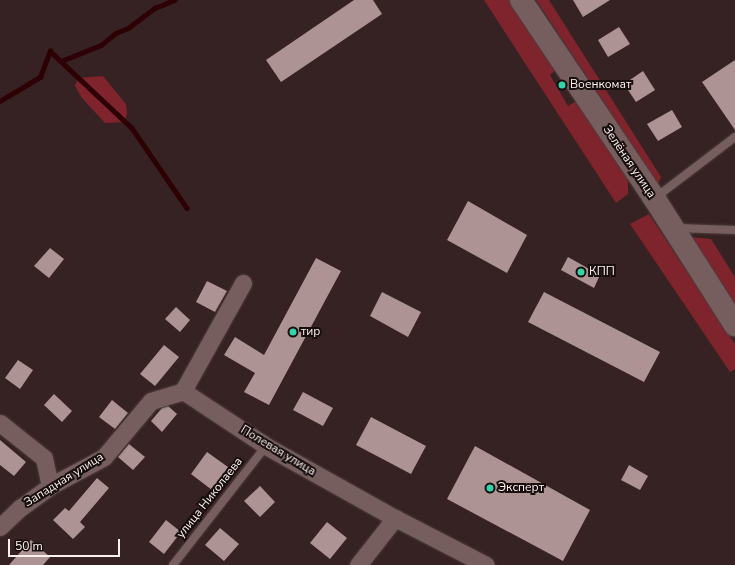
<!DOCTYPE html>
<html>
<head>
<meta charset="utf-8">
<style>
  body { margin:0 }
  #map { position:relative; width:735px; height:565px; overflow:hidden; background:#362222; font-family:"Nunito Sans",sans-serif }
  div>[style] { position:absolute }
  .green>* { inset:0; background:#7f242d }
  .stream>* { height:4.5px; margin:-2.25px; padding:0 2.25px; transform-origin:2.25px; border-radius:2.25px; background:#2c0005 }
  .building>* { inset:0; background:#ad9393 }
  .roads { filter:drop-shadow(0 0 1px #4f3d3d) drop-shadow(0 0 1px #4f3d3d) }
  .lane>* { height:8px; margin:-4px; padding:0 4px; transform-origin:4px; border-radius:4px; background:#765e5e }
  .street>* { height:17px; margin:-8.5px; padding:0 8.5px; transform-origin:8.5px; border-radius:8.5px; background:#765e5e }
  .secondary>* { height:22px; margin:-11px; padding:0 11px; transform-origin:11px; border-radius:11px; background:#765e5e }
  .dots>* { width:11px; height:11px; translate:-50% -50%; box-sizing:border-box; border:2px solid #170e0e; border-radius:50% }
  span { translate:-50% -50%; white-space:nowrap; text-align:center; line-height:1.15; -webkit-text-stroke:4px #170e0e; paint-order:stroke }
  .poi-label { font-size:12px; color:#fff0f0 }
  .left { translate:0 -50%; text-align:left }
  .street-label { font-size:12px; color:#fff0f0 }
  .scale { position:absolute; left:8px; top:539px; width:112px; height:18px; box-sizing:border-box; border:2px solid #fff0f0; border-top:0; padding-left:5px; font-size:12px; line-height:14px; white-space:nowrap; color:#fff0f0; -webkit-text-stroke:3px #170e0e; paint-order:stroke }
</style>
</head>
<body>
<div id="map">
  <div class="green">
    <i style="clip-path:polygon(484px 0,511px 0,558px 68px,550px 75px,568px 106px,578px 100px,628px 176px,628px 194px,616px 203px)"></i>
    <i style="clip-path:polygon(536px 0,549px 0,661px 177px,658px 185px)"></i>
    <i style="clip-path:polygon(103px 76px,126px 104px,127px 112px,125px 122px,105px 123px,82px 98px,75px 86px,78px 78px)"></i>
    <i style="clip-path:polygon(649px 214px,735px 344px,735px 369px,730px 372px,630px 224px)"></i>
    <i style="clip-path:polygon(690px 237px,711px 239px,735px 277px,735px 305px)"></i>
  </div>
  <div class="stream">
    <i style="left:61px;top:61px;width:43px;rotate:-21.8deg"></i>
    <i style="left:101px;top:45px;width:19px;rotate:-39deg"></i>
    <i style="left:116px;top:33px;width:13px;rotate:-23deg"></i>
    <i style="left:128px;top:28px;width:34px;rotate:-37deg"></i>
    <i style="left:155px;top:8px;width:21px;rotate:-23deg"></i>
    <i style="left:0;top:101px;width:47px;rotate:-31deg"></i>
    <i style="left:40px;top:77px;width:28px;rotate:-69deg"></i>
    <i style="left:50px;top:51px;width:112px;rotate:43.2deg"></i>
    <i style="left:132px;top:128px;width:97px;rotate:55.5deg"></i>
  </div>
  <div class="building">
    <i style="clip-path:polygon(354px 0,373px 0,382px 14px,281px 82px,266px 60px)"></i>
    <i style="clip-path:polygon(573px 0,610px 0,583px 17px)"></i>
    <i style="clip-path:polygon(619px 27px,630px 44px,608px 57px,598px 40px)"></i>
    <i style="clip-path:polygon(735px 60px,735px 130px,702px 82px)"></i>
    <i style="clip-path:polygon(643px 71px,655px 90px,636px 102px,624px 84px)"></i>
    <i style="clip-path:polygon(672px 110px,682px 127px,658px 141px,647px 124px)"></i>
    <i style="clip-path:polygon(468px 201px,527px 235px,507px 273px,447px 240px)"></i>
    <i style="clip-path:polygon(50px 248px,64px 259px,49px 278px,34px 266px)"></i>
    <i style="clip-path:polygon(568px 257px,600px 275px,594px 288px,561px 270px)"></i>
    <i style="clip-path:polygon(316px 258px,341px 271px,269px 405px,244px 392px,255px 373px,224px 355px,235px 337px,264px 355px)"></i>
    <i style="clip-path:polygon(207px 281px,227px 291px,215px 312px,196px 302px)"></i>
    <i style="clip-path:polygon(382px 292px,421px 312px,408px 337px,370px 316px)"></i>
    <i style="clip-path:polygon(544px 292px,660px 352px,644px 382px,528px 322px)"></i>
    <i style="clip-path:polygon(176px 307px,190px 320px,180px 332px,165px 319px)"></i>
    <i style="clip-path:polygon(164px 345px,179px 357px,155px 386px,140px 374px)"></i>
    <i style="clip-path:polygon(18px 360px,33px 370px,20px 389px,5px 378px)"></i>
    <i style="clip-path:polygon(303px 392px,333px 408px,323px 426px,293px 410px)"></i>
    <i style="clip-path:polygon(54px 394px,72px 411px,62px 422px,44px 405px)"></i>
    <i style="clip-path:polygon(112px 400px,128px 413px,115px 429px,99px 417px)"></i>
    <i style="clip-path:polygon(168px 406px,177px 414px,162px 432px,151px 421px,162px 408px)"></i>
    <i style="clip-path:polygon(371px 417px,426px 446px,411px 474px,356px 445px)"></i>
    <i style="clip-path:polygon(0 440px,26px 462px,14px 476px,0 465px)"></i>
    <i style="clip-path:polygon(129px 444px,145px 457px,133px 470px,118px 457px)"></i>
    <i style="clip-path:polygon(475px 446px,590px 510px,563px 561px,447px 499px)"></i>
    <i style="clip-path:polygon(207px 452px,228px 467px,212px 490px,191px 474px)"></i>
    <i style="clip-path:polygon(629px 465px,648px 476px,640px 490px,621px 480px)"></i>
    <i style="clip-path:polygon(97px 478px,109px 488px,80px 522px,85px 527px,73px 539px,53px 520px,65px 508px,69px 511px)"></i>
    <i style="clip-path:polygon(260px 486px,275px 502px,260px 517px,244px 501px)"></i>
    <i style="clip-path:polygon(166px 520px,181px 532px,164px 554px,149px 542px)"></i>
    <i style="clip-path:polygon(327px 522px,347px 538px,330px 559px,310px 543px)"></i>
    <i style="clip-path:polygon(220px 528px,239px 544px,224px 561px,205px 545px)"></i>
    <i style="clip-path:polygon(31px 540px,50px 557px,43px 565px,9px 565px)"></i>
  </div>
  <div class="roads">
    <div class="lane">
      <i style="left:655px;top:198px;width:101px;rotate:-37.3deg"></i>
      <i style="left:676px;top:228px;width:59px;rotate:1.9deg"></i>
      <i style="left:173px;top:565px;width:151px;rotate:-52deg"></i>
    </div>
    <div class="street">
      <i style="left:243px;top:283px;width:124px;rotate:119.1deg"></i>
      <i style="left:183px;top:391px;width:100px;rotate:33.5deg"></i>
      <i style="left:266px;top:446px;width:148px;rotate:29.2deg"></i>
      <i style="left:395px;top:518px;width:102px;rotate:27.3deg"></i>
      <i style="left:0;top:423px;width:56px;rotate:38.5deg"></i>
      <i style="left:44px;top:458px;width:29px;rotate:78deg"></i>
      <i style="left:0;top:527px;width:28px;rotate:-44deg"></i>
      <i style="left:20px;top:508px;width:37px;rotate:-36deg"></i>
      <i style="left:50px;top:486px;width:61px;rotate:-28.2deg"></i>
      <i style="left:104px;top:457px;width:73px;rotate:-50deg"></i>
      <i style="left:151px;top:401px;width:34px;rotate:-17deg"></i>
      <i style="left:358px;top:565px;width:60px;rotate:-51.8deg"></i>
    </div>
    <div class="secondary">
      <i style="left:521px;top:0;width:239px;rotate:56.1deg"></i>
      <i style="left:654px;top:198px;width:151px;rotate:57.5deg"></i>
    </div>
  </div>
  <div class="dots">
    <i style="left:562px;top:85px;background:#34d4a8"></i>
    <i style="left:581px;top:272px;background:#34d4a8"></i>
    <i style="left:293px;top:332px;background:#34d4a8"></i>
    <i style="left:490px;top:488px;background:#34d4a8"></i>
  </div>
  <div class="poi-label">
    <span class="left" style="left:570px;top:85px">Военкомат</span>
    <span class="left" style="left:589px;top:272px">КПП</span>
    <span class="left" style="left:301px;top:332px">тир</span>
    <span class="left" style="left:498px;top:488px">Эксперт</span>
  </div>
  <div class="street-label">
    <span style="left:629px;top:162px;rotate:56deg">Зелёная улица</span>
    <span style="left:278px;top:451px;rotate:31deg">Полевая улица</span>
    <span style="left:64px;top:480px;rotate:-32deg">Западная улица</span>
    <span style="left:210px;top:498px;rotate:-52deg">улица Николаева</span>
  </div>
  <div class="scale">50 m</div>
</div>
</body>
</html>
